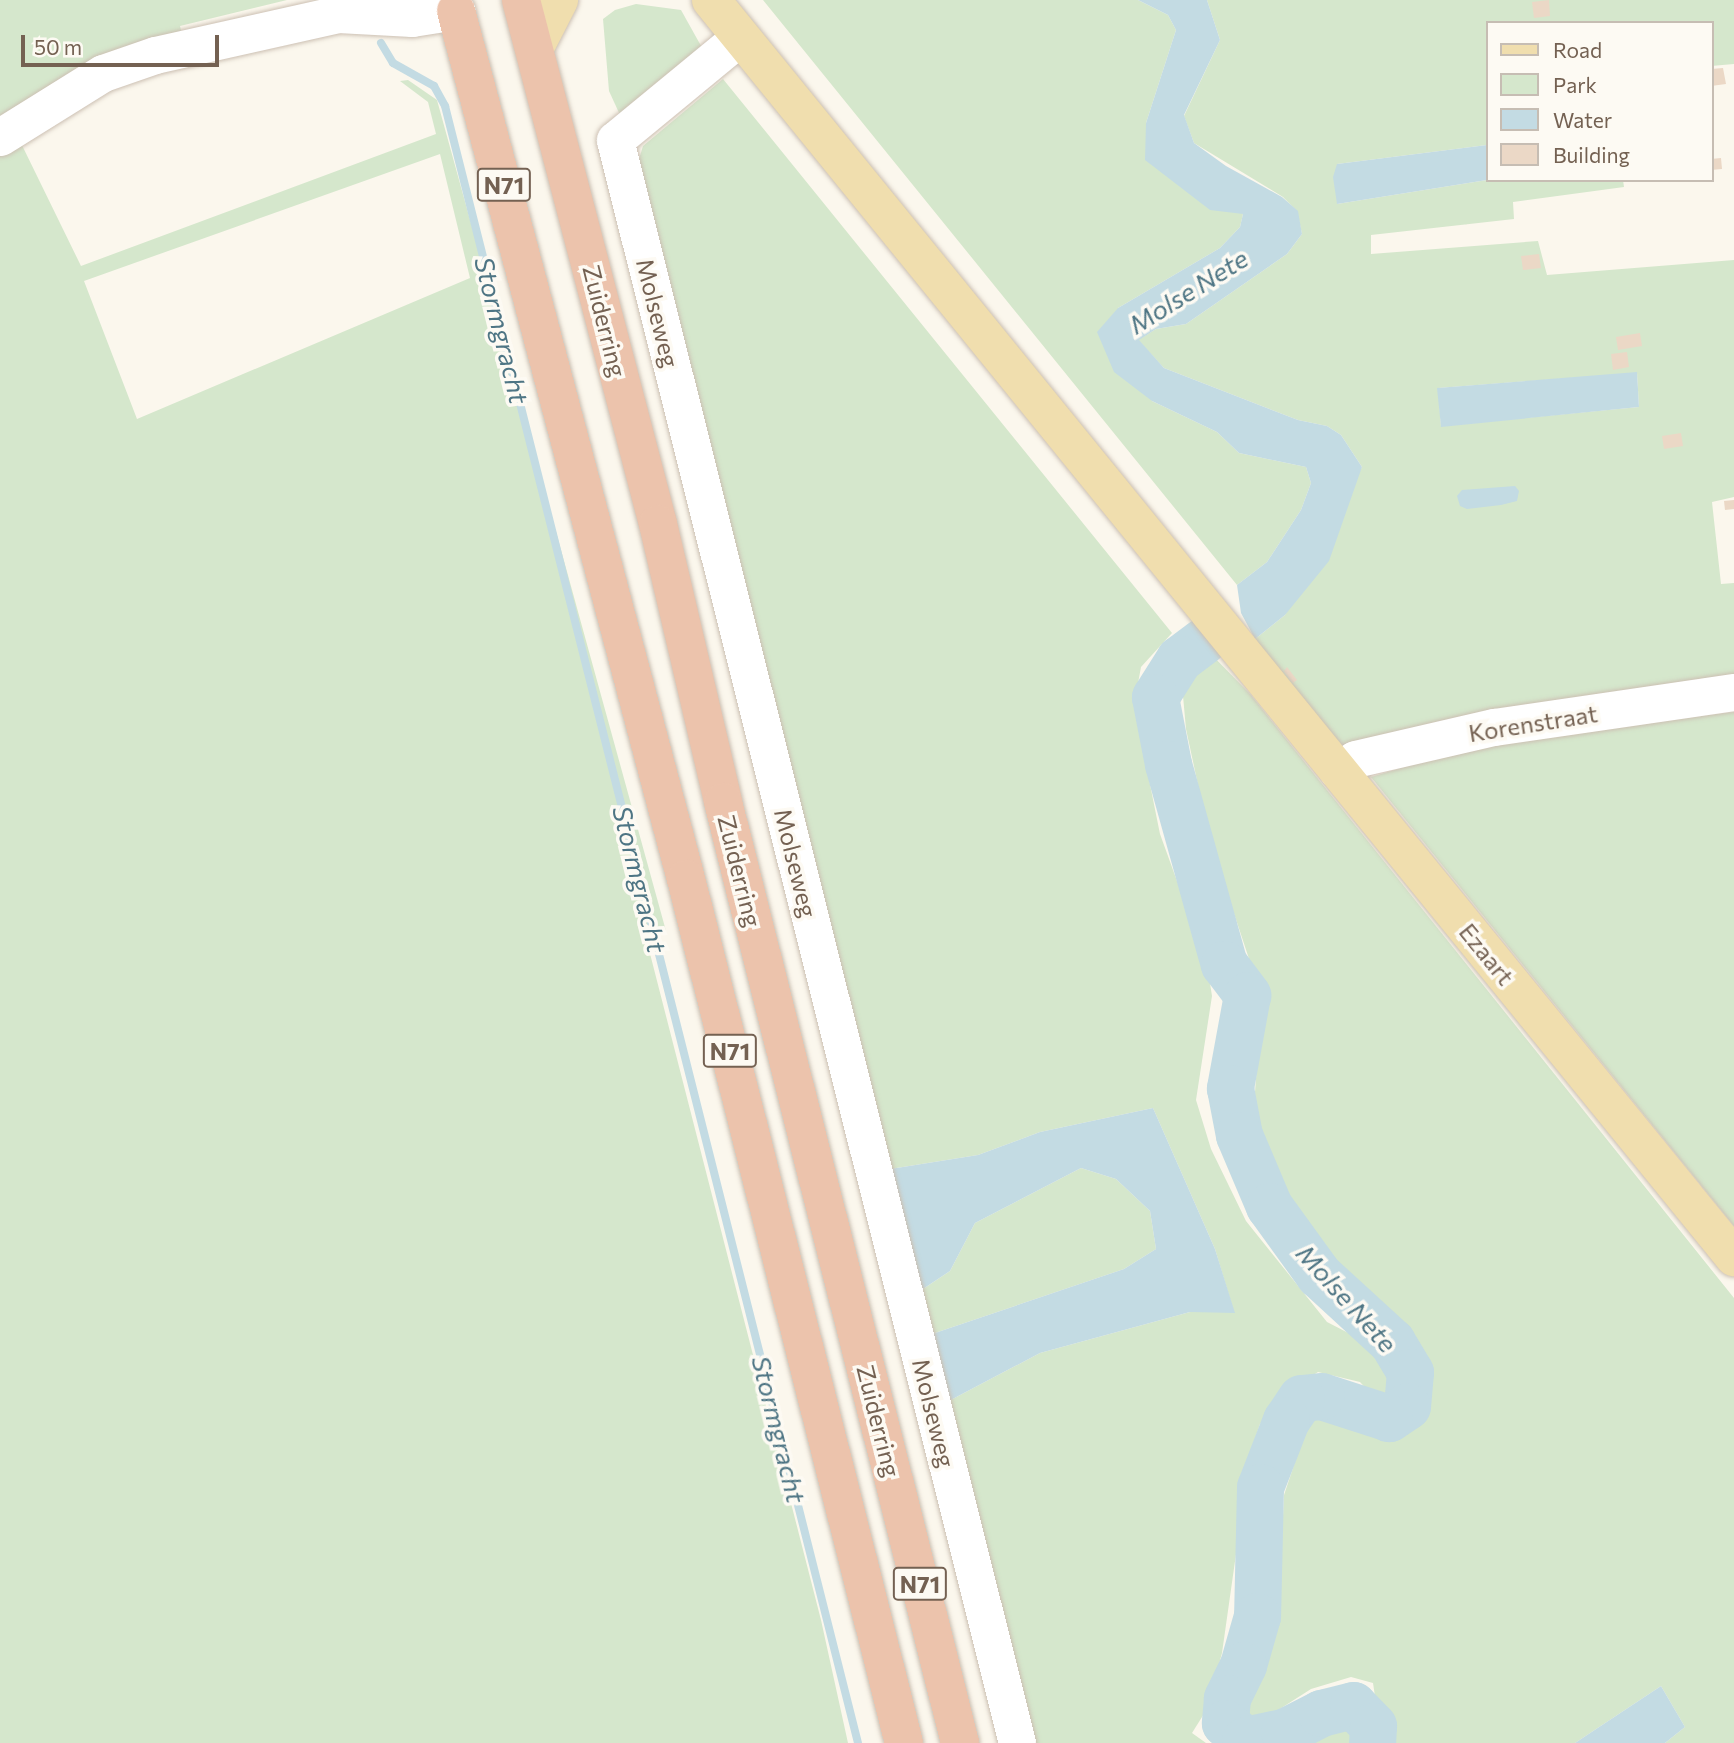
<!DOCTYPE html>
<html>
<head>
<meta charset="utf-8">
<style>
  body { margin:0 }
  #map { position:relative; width:1734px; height:1743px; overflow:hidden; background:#fbf7ed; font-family:Commissioner,sans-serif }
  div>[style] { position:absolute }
  .green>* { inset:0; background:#d5e7cc }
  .water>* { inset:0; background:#c3dbe3 }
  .stream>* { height:8px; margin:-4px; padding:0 4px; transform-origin:4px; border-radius:4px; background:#c3dbe3 }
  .river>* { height:47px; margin:-23.5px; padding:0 23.5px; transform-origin:23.5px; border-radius:23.5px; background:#c3dbe3 }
  .building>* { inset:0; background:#ebd8c6 }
  .roads { filter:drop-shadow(0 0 2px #ccc0b3) drop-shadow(0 0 2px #ccc0b3) }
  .minor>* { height:37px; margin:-18.5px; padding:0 18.5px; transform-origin:18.5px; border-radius:18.5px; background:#fff }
  .major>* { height:38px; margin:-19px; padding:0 19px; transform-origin:19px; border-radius:19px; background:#f0deae }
  .highway>* { height:38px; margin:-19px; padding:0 19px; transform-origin:19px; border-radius:19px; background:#ecc3ac }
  span { translate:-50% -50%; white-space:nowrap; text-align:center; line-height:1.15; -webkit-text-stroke:7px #fdfaf3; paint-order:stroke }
  .shield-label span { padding:2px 5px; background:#fdfaf3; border:2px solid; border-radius:5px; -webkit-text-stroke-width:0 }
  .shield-label { font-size:23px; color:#746152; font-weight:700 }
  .street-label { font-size:24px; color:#746152 }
  .water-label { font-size:26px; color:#4e7584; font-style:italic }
  .legend { position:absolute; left:1486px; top:21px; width:228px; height:161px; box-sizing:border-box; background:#fdfaf3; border:2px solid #c6bdb3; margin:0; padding:9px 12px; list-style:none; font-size:21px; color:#746152 }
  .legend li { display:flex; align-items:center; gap:14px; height:35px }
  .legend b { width:35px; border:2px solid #c6bdb3 }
  .scale { position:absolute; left:21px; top:35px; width:198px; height:32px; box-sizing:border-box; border:4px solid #746152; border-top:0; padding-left:9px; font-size:21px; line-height:24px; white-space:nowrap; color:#746152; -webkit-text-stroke:5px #fdfaf3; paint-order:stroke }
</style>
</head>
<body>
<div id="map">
  <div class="green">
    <i style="clip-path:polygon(0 0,287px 0,180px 26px,182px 34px,0 119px)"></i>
    <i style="clip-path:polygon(763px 0,1138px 0,1168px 15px,1176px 30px,1146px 123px,1243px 214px,1240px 227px,1220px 248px,1118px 308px,1152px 401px,1217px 432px,1239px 453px,1306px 467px,1311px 483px,1301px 510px,1267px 562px,1237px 585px)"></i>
    <i style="clip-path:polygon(evenodd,1207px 0,1734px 0,1734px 64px,1711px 66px,1711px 23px,1487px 23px,1487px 145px,1337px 164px,1337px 204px,1487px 180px,1623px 180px,1624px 187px,1513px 202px,1514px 219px,1371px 235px,1371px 254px,1538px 241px,1547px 275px,1734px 260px,1734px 497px,1712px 502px,1721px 584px,1734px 583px,1734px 681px,1338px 746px,1255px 639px,1285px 615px,1362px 467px,1341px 435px,1327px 426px,1298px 420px,1164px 368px,1138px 340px,1156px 329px,1186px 324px,1287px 254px,1302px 234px,1297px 211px,1283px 197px,1194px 143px,1184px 116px,1220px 40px,1207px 0,1637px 373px,1639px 407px,1441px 426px,1438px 388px,1637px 373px)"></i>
    <i style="clip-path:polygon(636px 4px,681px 10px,705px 53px,620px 115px,609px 91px,603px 19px,615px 10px)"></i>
    <i style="clip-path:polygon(723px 79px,1172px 633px,1141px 667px,1134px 705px,1160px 834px,1207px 964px,1212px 996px,1196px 1100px,1211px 1149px,1246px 1221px,1327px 1322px,1362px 1340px,1386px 1370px,1392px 1389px,1391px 1396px,1373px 1396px,1360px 1382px,1318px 1372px,1280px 1398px,1260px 1424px,1238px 1487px,1239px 1533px,1222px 1653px,1207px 1709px,1192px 1733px,1206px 1743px,1030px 1743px,945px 1403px,1040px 1353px,1190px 1312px,1234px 1312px,1215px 1249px,1153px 1108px,1040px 1132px,978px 1155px,884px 1170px,636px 169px,643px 146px)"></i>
    <i style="clip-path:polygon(evenodd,408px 80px,437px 100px,666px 931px,646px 938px,821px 1620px,848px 1743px,0 1743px,0 145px,17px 135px,81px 266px,436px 134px,428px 102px,400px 81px,408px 80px,440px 154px,470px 278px,137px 419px,84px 281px,440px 154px)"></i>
    <i style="clip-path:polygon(1208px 651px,1250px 694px,1734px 1298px,1734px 1743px,1665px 1743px,1685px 1727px,1661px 1686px,1575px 1743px,1382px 1743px,1373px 1683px,1351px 1677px,1311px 1689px,1264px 1719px,1244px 1714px,1237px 1705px,1263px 1641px,1272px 1534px,1282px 1538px,1284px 1495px,1305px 1432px,1317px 1413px,1384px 1430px,1414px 1418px,1425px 1383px,1418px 1362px,1386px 1309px,1357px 1293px,1317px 1249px,1280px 1186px,1253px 1119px,1262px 998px,1210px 841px,1186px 729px,1182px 685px,1191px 663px)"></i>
    <i style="clip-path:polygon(1734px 712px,1734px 1226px,1371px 777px,1491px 741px)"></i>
    <i style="clip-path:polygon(1081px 1168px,1116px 1179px,1150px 1211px,1156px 1249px,1124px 1269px,929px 1335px,917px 1293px,950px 1271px,975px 1223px)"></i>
    <i style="clip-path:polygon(1340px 1724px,1350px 1726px,1353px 1743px,1303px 1743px)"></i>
  </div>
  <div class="water">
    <i style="clip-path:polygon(1138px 0,1207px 0,1220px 40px,1184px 115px,1194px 143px,1226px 166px,1282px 197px,1298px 211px,1302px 234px,1287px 254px,1186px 324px,1156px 329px,1139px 340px,1164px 368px,1298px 420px,1327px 426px,1341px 435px,1362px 467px,1329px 561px,1285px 615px,1255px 639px,1241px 613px,1237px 585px,1267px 562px,1301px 510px,1311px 483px,1306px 467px,1239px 453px,1217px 432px,1152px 401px,1114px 372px,1097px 332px,1118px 308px,1220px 248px,1240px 227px,1243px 214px,1210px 210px,1145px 160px,1146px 123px,1176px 30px,1168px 15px)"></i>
    <i style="clip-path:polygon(1487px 145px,1487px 180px,1337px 204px,1333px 177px,1337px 164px)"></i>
    <i style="clip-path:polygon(1637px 372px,1639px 407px,1441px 427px,1437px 388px)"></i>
    <i style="clip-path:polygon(1515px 486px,1519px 491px,1517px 501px,1501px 505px,1467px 509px,1460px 506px,1457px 496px,1462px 490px)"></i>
    <i style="clip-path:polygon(1153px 1108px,1215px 1249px,1235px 1313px,1190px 1312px,1040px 1353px,945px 1403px,929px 1335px,1124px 1269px,1156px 1249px,1150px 1211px,1116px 1179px,1081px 1168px,975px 1223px,950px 1271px,917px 1293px,884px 1170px,978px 1155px,1040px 1132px)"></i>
    <i style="clip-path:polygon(1661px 1686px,1685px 1727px,1665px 1743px,1575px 1743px)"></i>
  </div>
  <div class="stream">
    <i style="left:381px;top:43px;width:23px;rotate:59deg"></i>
    <i style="left:393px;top:63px;width:47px;rotate:29.3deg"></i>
    <i style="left:434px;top:86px;width:23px;rotate:61deg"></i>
    <i style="left:445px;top:106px;width:1688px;rotate:75.84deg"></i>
  </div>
  <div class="river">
    <i style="left:1203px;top:641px;width:30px;rotate:143deg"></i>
    <i style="left:1179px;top:659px;width:45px;rotate:122.3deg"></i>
    <i style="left:1155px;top:697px;width:68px;rotate:79deg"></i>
    <i style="left:1168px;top:764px;width:208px;rotate:74.4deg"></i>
    <i style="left:1224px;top:964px;width:39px;rotate:53deg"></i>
    <i style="left:1247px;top:995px;width:95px;rotate:100.4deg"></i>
    <i style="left:1230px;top:1088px;width:48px;rotate:79.2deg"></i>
    <i style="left:1239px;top:1135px;width:77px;rotate:67.1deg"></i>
    <i style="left:1269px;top:1206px;width:85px;rotate:54.1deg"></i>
    <i style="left:1319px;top:1275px;width:99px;rotate:42.5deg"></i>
    <i style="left:1392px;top:1342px;width:35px;rotate:59deg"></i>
    <i style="left:1410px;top:1372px;width:34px;rotate:95deg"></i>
    <i style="left:1407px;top:1406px;width:22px;rotate:146deg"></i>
    <i style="left:1389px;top:1418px;width:71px;rotate:-162.1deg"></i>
    <i style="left:1321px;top:1396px;width:20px;rotate:174deg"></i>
    <i style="left:1301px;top:1398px;width:27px;rotate:124deg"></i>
    <i style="left:1286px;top:1420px;width:72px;rotate:111.2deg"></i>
    <i style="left:1260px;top:1487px;width:129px;rotate:91.3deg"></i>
    <i style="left:1257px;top:1616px;width:51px;rotate:105.9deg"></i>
    <i style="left:1243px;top:1665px;width:37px;rotate:116deg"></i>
    <i style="left:1227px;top:1698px;width:25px;rotate:95deg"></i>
    <i style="left:1225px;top:1723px;width:26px;rotate:40deg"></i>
    <i style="left:1245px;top:1740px;width:40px;rotate:-12deg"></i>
    <i style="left:1284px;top:1732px;width:42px;rotate:-27.2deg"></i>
    <i style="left:1321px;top:1713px;width:33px;rotate:-14deg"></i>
    <i style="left:1353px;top:1705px;width:29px;rotate:46deg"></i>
    <i style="left:1373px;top:1726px;width:17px;rotate:93deg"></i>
  </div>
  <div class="building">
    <i style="clip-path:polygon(1549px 0,1550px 16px,1534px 18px,1532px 2px)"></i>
    <i style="clip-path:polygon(1723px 68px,1726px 84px,1711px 86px,1711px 69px)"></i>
    <i style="clip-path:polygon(1721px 158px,1722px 169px,1711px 170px,1711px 159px)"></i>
    <i style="clip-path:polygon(1539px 254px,1541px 268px,1523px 270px,1521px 256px)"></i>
    <i style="clip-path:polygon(1640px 333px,1642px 346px,1618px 350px,1616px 337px)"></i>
    <i style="clip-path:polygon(1627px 352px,1629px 367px,1613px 370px,1611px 354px)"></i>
    <i style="clip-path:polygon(1681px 433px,1683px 446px,1664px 449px,1662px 436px)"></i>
    <i style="clip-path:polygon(1734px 500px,1734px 509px,1725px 510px,1724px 501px)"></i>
    <i style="clip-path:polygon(1287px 667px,1297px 680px,1293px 683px,1284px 671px)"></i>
  </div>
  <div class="roads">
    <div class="minor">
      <i style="left:338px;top:14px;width:74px;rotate:3.1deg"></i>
      <i style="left:412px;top:18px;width:45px;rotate:-9deg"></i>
      <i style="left:740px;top:37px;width:162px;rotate:140.5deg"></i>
      <i style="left:615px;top:140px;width:1653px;rotate:75.92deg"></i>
      <i style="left:0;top:137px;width:121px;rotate:-31.9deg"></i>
      <i style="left:103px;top:73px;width:55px;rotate:-19.1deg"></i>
      <i style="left:155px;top:55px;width:188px;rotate:-12.6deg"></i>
      <i style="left:338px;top:14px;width:31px;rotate:-27deg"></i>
      <i style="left:1337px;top:770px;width:21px;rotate:-31deg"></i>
      <i style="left:1355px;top:759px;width:143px;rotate:-13deg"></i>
      <i style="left:1494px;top:727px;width:243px;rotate:-8.3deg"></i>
    </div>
    <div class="major">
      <i style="left:711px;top:0;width:1621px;rotate:50.86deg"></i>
      <i style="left:535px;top:47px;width:53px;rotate:-62.9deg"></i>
    </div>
    <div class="highway">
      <i style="left:521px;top:0;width:542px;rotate:75.35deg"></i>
      <i style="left:658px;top:524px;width:285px;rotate:76.8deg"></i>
      <i style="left:723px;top:802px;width:970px;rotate:75.86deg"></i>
      <i style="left:456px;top:11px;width:898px;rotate:75.16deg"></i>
      <i style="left:686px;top:879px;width:891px;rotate:75.84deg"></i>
    </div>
  </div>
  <div class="shield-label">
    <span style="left:504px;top:185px">N71</span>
    <span style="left:730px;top:1051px">N71</span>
    <span style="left:920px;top:1584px">N71</span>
  </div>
  <div class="street-label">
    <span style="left:658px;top:313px;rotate:76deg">Molseweg</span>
    <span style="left:605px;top:321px;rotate:76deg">Zuiderring</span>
    <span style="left:1533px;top:723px;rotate:-9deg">Korenstraat</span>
    <span style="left:796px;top:863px;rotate:76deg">Molseweg</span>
    <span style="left:740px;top:871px;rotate:76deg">Zuiderring</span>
    <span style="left:1487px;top:954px;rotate:51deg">Ezaart</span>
    <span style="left:934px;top:1413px;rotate:76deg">Molseweg</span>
    <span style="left:879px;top:1421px;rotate:76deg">Zuiderring</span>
  </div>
  <div class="water-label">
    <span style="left:1188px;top:291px;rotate:-32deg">Molse Nete</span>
    <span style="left:502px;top:330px;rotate:76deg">Stormgracht</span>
    <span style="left:640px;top:879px;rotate:76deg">Stormgracht</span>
    <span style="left:1347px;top:1298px;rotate:48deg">Molse Nete</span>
    <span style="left:779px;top:1429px;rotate:76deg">Stormgracht</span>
  </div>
  <ul class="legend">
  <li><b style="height:9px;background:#f0deae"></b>Road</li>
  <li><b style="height:19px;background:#d5e7cc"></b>Park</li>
  <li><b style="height:19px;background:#c3dbe3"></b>Water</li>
  <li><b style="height:19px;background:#ebd8c6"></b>Building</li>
  </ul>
  <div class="scale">50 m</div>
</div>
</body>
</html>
